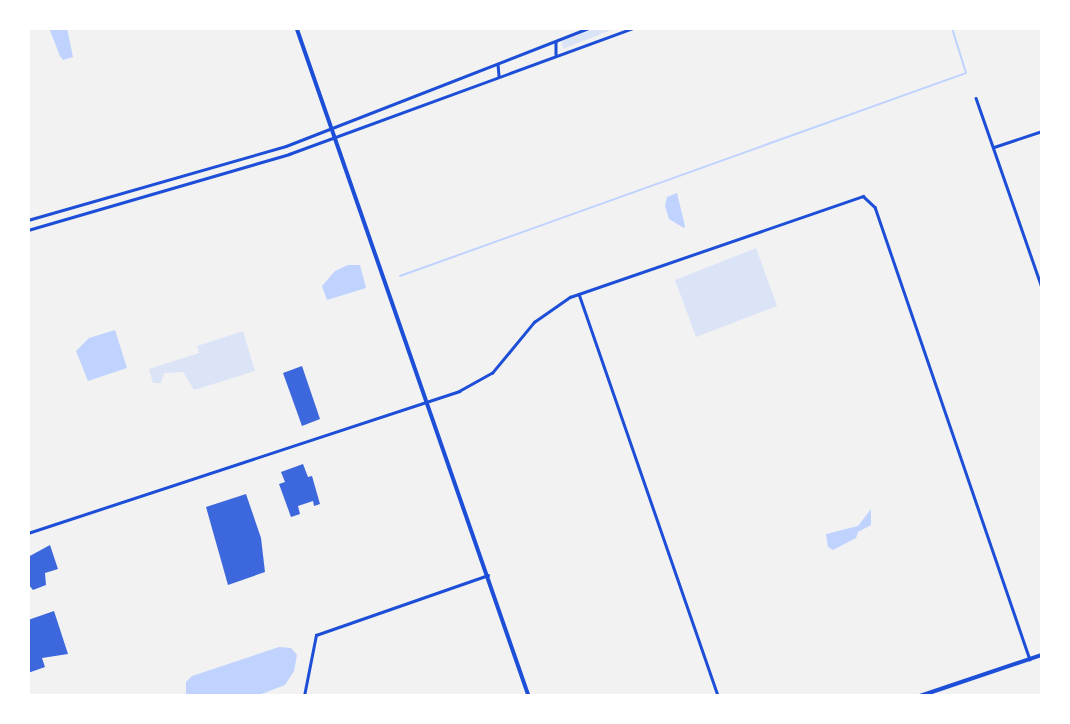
<!DOCTYPE html>
<html>
<head>
<meta charset="utf-8">
<style>
  body { margin:0 }
  #map { position:relative; width:1070px; height:724px; overflow:hidden; background:#f2f2f2; font-family:"Alegreya Sans",sans-serif }
  div>[style] { position:absolute }
  .green>* { inset:0; background:#dbe4f7 }
  .water>* { inset:0; background:#bfd3fe }
  .stream>* { height:2px; margin:-1px; padding:0 1px; transform-origin:1px; border-radius:1px; background:#bfd3fe }
  .building>* { inset:0; background:#3d67dc }
  .minor>* { height:2.5px; margin:-1.25px; padding:0 1.25px; transform-origin:1.25px; border-radius:1.25px; background:#1d4ed8 }
  .secondary>* { height:3.5px; margin:-1.75px; padding:0 1.75px; transform-origin:1.75px; border-radius:1.75px; background:#1d4ed8 }
  span { translate:-50% -50%; white-space:nowrap; text-align:center; line-height:1.15; -webkit-text-stroke:5px #fff; paint-order:stroke }
  .frame { position:absolute; inset:0; border:30px solid #fff; pointer-events:none }
</style>
</head>
<body>
<div id="map">
  <div class="green">
    <i style="clip-path:polygon(598px 28px,616px 28px,563px 49px,562px 41px)"></i>
    <i style="clip-path:polygon(756px 248px,777px 306px,696px 337px,675px 280px)"></i>
    <i style="clip-path:polygon(243px 331px,255px 371px,194px 390px,183px 372px,164px 373px,161px 383px,153px 383px,149px 369px,199px 353px,197px 346px)"></i>
  </div>
  <div class="water">
    <i style="clip-path:polygon(49px 28px,67px 28px,73px 57px,63px 60px,60px 56px)"></i>
    <i style="clip-path:polygon(677px 193px,685px 226px,684px 228px,669px 219px,665px 206px,667px 197px)"></i>
    <i style="clip-path:polygon(348px 265px,360px 265px,366px 288px,327px 300px,322px 286px,335px 271px)"></i>
    <i style="clip-path:polygon(115px 330px,127px 368px,88px 381px,76px 351px,89px 338px)"></i>
    <i style="clip-path:polygon(871px 509px,871px 525px,858px 532px,856px 538px,833px 550px,828px 547px,826px 534px,858px 526px)"></i>
    <i style="clip-path:polygon(279px 647px,291px 648px,297px 655px,294px 671px,285px 685px,256px 696px,186px 696px,186px 682px,192px 676px)"></i>
  </div>
  <div class="stream">
    <i style="left:400px;top:276px;width:601px;rotate:-19.73deg"></i>
    <i style="left:966px;top:73px;width:47px;rotate:-107.3deg"></i>
  </div>
  <div class="building">
    <i style="clip-path:polygon(302px 366px,320px 419px,302px 426px,283px 373px)"></i>
    <i style="clip-path:polygon(303px 464px,308px 477px,312px 476px,320px 504px,314px 506px,313px 501px,298px 506px,300px 514px,291px 517px,279px 484px,285px 482px,281px 472px)"></i>
    <i style="clip-path:polygon(246px 494px,261px 538px,265px 572px,228px 585px,206px 507px)"></i>
    <i style="clip-path:polygon(50px 545px,58px 569px,45px 573px,46px 585px,33px 590px,28px 584px,28px 557px)"></i>
    <i style="clip-path:polygon(54px 611px,68px 654px,42px 658px,45px 667px,28px 673px,28px 620px)"></i>
  </div>
  <div class="minor">
    <i style="left:556px;top:42px;width:12px;rotate:90deg"></i>
    <i style="left:498px;top:64px;width:12px;rotate:85deg"></i>
    <i style="left:976px;top:98px;width:200px;rotate:70.8deg"></i>
    <i style="left:994px;top:147px;width:51px;rotate:-18.4deg"></i>
    <i style="left:28px;top:220px;width:268px;rotate:-16deg"></i>
    <i style="left:286px;top:146px;width:325px;rotate:-21.3deg"></i>
    <i style="left:28px;top:230px;width:272px;rotate:-16.2deg"></i>
    <i style="left:289px;top:154px;width:367px;rotate:-20.1deg"></i>
    <i style="left:579px;top:294px;width:425px;rotate:70.9deg"></i>
    <i style="left:28px;top:533px;width:454px;rotate:-18.2deg"></i>
    <i style="left:459px;top:391px;width:38px;rotate:-29deg"></i>
    <i style="left:492px;top:373px;width:66px;rotate:-50.5deg"></i>
    <i style="left:534px;top:322px;width:44px;rotate:-34.8deg"></i>
    <i style="left:570px;top:297px;width:310px;rotate:-19deg"></i>
    <i style="left:863px;top:196px;width:16px;rotate:43deg"></i>
    <i style="left:875px;top:207px;width:478px;rotate:71.1deg"></i>
    <i style="left:304px;top:696px;width:62px;rotate:-78.9deg"></i>
    <i style="left:316px;top:635px;width:182px;rotate:-19.2deg"></i>
  </div>
  <div class="secondary">
    <i style="left:297px;top:28px;width:707px;rotate:70.85deg"></i>
    <i style="left:920px;top:696px;width:129px;rotate:-18.6deg"></i>
  </div>
  <div class="frame"></div>
</div>
</body>
</html>
